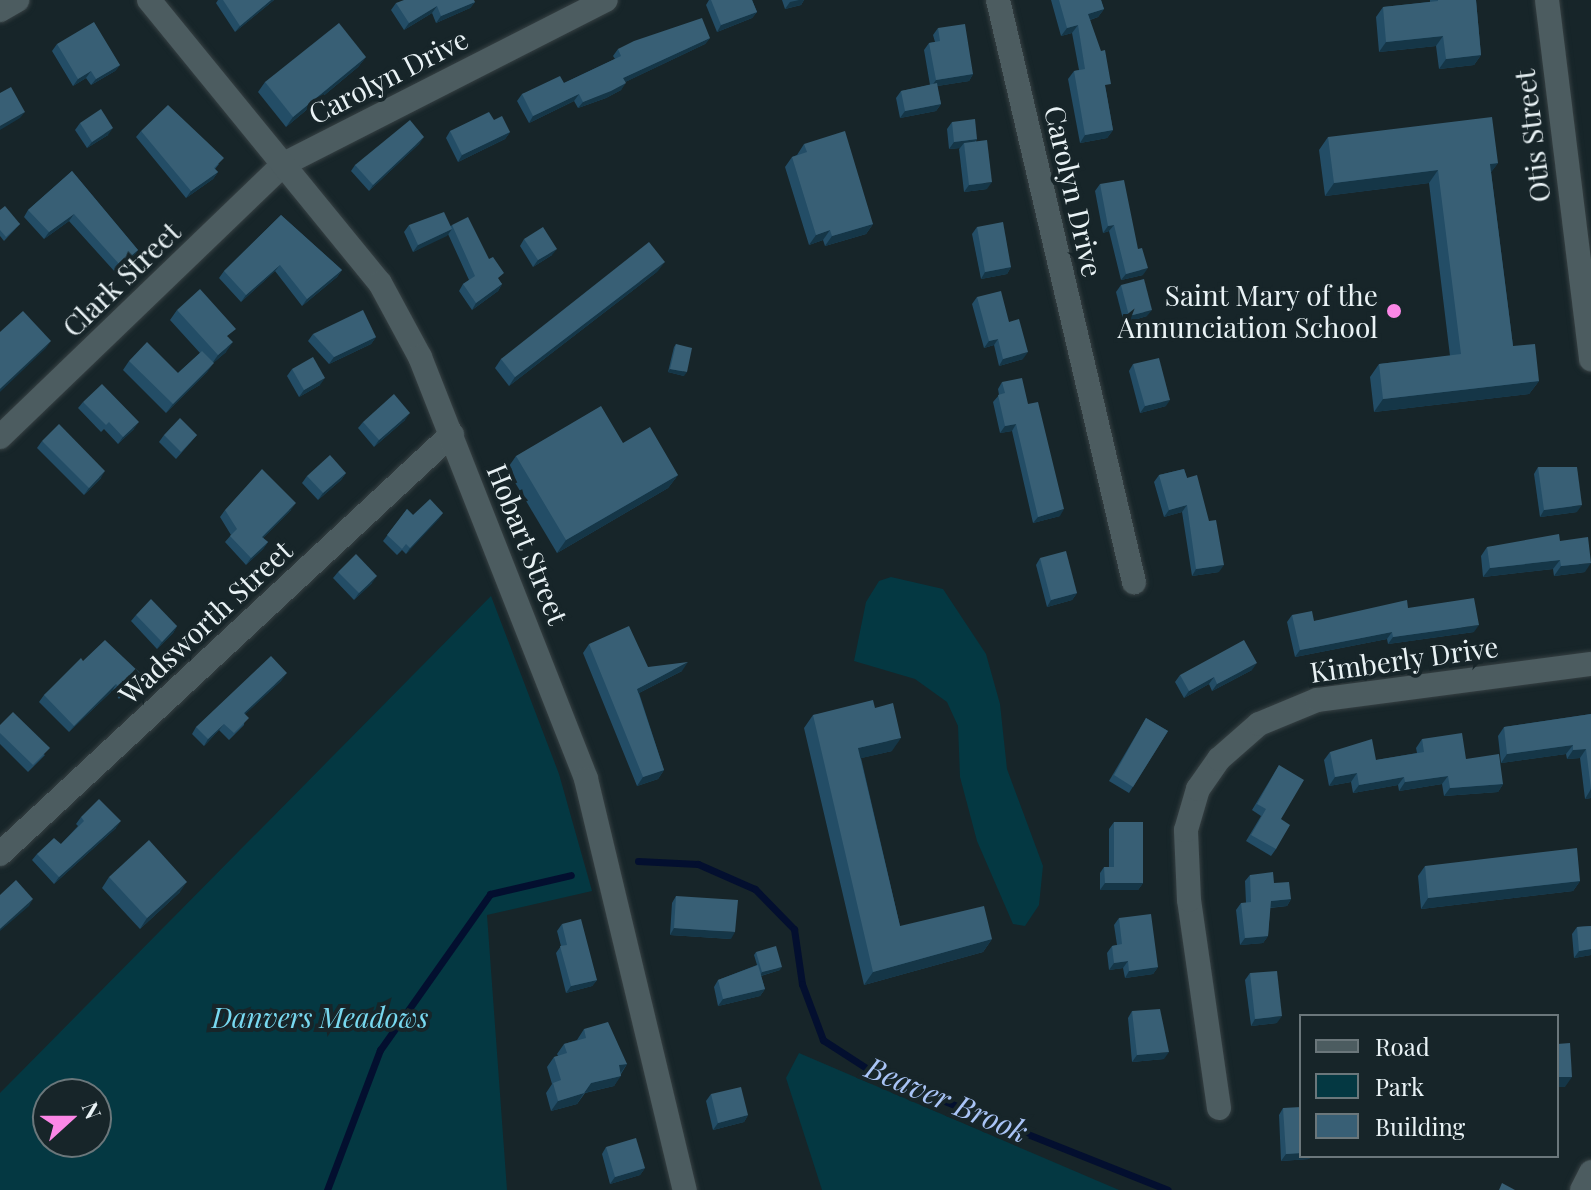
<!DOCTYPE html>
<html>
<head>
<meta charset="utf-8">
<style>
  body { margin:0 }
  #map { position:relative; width:1591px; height:1190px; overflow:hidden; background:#172529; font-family:"Playfair Display",serif }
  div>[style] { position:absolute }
  .green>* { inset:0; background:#043842 }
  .stream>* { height:7px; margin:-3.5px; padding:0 3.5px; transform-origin:3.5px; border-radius:3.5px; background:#030f2f }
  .roads { filter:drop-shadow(0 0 2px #364043) drop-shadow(0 0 2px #364043) }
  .street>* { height:24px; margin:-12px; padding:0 12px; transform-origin:12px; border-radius:12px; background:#4c5c60 }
  .secondary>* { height:24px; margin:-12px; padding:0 12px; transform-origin:12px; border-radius:12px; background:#4c5c60 }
  .wall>* { inset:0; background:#234d66 }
  .shaded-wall>* { inset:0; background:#153647 }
  .building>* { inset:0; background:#385f75 }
  .dots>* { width:22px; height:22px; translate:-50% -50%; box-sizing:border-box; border:4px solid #172529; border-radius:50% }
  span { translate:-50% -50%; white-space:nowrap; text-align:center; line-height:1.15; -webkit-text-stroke:8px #172529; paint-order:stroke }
  .street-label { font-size:28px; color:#e9f2f5 }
  .poi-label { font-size:28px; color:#e9f2f5 }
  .right { translate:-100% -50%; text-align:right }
  .park-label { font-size:28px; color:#78d9f0; font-style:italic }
  .water-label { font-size:30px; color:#a9c4f6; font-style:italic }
  .legend { position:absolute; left:1299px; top:1014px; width:260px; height:144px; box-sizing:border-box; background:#172529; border:2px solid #6b777b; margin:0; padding:10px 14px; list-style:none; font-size:24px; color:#e9f2f5 }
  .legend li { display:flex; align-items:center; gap:16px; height:40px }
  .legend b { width:40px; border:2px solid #6b777b }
  .north { position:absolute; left:32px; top:1078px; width:80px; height:80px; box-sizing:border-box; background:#172529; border:2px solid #6b777b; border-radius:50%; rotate:69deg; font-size:22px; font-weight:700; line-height:32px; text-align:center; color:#e9f2f5 }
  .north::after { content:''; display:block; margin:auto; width:28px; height:36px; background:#fb87e6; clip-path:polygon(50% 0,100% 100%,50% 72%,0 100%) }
</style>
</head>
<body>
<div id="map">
  <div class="green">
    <i style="clip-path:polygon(891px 577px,943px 589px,986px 654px,1000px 704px,1007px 769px,1043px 866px,1039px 905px,1025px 926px,1013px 924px,977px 841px,960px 777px,958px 726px,947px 702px,915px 679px,854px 661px,866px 602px,879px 581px)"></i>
    <i style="clip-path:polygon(evenodd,491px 596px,559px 774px,592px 891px,487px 915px,507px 1190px,0 1190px,0 1093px,491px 596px,96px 1094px,96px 1142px,48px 1142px,48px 1094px,96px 1094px)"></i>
    <i style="clip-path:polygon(799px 1053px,1119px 1190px,822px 1190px,786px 1078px)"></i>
  </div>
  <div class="stream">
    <i style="left:638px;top:861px;width:60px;rotate:2.9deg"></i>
    <i style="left:698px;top:864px;width:62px;rotate:23.7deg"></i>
    <i style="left:755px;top:889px;width:56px;rotate:45.7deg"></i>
    <i style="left:794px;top:929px;width:56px;rotate:81.7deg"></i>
    <i style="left:802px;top:984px;width:60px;rotate:69.4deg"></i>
    <i style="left:823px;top:1040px;width:61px;rotate:32.9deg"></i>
    <i style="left:874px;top:1073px;width:316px;rotate:21.7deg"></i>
    <i style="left:327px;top:1190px;width:150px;rotate:-69.3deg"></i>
    <i style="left:380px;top:1050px;width:191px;rotate:-54.8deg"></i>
    <i style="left:490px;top:894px;width:83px;rotate:-13.2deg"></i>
  </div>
  <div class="roads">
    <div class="street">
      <i style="left:998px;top:0;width:598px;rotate:76.85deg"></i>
      <i style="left:1547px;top:0;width:362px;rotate:83deg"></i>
      <i style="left:0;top:437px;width:394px;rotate:-43.9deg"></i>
      <i style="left:284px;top:164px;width:361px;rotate:-27deg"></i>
      <i style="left:0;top:854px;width:617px;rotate:-42.9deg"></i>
      <i style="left:1219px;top:1108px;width:210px;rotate:-98.2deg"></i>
      <i style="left:1189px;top:900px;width:70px;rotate:-92.5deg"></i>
      <i style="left:1186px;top:830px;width:43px;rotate:-73.7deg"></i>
      <i style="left:1198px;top:789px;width:37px;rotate:-55deg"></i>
      <i style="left:1219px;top:759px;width:53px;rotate:-41.2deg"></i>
      <i style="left:1259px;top:724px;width:63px;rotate:-22.5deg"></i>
      <i style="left:1317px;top:700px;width:276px;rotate:-7.5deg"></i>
      <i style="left:1582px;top:1190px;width:20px;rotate:-63deg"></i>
    </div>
    <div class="secondary">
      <i style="left:149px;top:0;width:365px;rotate:50.8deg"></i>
      <i style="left:380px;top:283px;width:84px;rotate:61.6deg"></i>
      <i style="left:420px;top:357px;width:453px;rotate:68.5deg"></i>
      <i style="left:586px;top:779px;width:423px;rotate:76.5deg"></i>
      <i style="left:0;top:10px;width:20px;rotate:-30deg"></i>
    </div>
  </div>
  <div class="wall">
    <i style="clip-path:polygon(218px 0,274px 0,235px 32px,216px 3px)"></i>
    <i style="clip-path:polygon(709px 0,752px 0,757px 12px,752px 18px,717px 32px,706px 5px)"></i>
    <i style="clip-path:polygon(782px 0,804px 0,801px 5px,785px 9px)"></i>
    <i style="clip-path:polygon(1051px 0,1101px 0,1104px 9px,1098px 17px,1090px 20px,1106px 91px,1113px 130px,1107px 138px,1080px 143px,1068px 79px,1074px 71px,1079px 70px,1072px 33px,1061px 36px)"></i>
    <i style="clip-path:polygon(1430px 0,1476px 0,1481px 55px,1474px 65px,1439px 69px,1436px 46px,1379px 52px,1376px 17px,1383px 7px,1430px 2px)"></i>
    <i style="clip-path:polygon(475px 2px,470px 8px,436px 23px,432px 13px,404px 30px,391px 10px,396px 3px)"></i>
    <i style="clip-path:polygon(938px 28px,973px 74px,969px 81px,937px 86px,941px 104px,936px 111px,900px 118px,896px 98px,901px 91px,930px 85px,924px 50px,929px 43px,935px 42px,933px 35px)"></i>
    <i style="clip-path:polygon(710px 38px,705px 44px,625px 82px,621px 90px,606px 98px,578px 108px,574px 101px,529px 123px,517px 101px,522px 94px,564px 83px,615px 59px,613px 56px,618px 49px)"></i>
    <i style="clip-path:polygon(57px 44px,120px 65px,115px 71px,91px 85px,86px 78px,73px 86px,52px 51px)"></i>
    <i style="clip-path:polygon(366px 57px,358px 67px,286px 127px,258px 92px,265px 82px)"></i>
    <i style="clip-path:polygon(494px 120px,510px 132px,505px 139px,458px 162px,446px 138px,450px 131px)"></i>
    <i style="clip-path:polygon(952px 122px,977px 139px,976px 141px,987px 189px,964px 192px,959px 149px,960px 148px,949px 149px,947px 129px)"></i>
    <i style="clip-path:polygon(80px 123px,108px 135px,87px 148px,75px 130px)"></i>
    <i style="clip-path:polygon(141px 131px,219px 164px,215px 169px,218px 172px,213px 179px,186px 198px,136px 137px)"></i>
    <i style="clip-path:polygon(1328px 137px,1498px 163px,1491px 172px,1513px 346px,1539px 381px,1529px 394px,1374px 412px,1370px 377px,1379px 364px,1450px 356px,1429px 183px,1325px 196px,1319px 150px)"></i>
    <i style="clip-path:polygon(420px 143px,369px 191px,351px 171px,355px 165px)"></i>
    <i style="clip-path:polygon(804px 144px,873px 224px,866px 234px,825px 246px,823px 240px,809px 245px,785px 167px,792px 157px,797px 155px)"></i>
    <i style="clip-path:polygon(72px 171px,138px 250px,133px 257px,115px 272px,69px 221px,44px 239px,24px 217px,28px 210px)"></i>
    <i style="clip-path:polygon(1100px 184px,1143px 275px,1121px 280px,1109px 231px,1103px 233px,1095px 191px)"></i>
    <i style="clip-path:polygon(0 210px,20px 224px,4px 241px,0 236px)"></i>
    <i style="clip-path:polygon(281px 215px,342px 270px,337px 277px,302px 306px,275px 271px,241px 302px,219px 278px,224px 271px)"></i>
    <i style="clip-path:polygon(409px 225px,451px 226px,452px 225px,502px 284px,498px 291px,472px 310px,459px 291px,463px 284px,469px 280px,448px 234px,413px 252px,404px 232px)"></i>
    <i style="clip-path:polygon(977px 227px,1011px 267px,1007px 274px,981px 279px,972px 234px)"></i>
    <i style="clip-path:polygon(524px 239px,552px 255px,533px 267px,520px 246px)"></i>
    <i style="clip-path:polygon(658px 271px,509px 386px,495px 368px,501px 359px)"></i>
    <i style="clip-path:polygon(1121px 285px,1147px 316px,1124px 323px,1116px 292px)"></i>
    <i style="clip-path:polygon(977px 297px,1009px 322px,1023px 359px,999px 366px,994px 345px,984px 348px,972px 304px)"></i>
    <i style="clip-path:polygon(177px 310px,229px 338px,226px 352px,213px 363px,207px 372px,166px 413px,123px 370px,129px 361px,178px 373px,200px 353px,170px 320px)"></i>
    <i style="clip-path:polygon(313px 334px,376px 337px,371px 344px,329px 364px,308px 341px)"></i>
    <i style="clip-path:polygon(676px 344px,684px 376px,668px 372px,674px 347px)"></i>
    <i style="clip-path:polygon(1133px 364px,1166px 406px,1140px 413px,1129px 371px)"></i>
    <i style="clip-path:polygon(292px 369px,320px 385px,299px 397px,287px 376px)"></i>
    <i style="clip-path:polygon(1002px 382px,1028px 404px,1060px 516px,1033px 523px,1012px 431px,1000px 433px,993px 402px,999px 395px,998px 389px)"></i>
    <i style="clip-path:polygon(83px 402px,134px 429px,118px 444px,104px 429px,101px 432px,78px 408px)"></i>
    <i style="clip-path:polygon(405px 420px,374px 447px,358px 428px,363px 422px)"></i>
    <i style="clip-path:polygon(164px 435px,197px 435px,176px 459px,159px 442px)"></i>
    <i style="clip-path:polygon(42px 441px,101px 478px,84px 495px,37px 448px)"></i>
    <i style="clip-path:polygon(623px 443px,678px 475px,668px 488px,557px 553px,507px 469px,516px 456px)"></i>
    <i style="clip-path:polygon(1538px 467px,1577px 512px,1540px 517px,1534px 474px)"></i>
    <i style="clip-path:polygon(1184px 469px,1219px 572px,1192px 576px,1182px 512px,1164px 517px,1154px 482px,1159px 475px)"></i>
    <i style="clip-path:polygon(346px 473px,341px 480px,318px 500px,302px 483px,307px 476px)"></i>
    <i style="clip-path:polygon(407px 509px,413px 515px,443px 513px,406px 554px,402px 550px,397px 555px,383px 541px)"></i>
    <i style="clip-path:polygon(225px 510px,291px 510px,263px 538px,268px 542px,263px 549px,246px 565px,225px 542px,231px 535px,220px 517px)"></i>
    <i style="clip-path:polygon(1560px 541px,1585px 572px,1554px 576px,1553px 569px,1483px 577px,1481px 556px,1487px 547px)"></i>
    <i style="clip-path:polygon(1040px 558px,1077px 593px,1072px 600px,1047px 607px,1036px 565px)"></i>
    <i style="clip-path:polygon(338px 572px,372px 583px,354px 600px,333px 578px)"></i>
    <i style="clip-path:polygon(1408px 608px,1474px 632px,1388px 644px,1387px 639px,1295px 657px,1287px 622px,1292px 615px,1314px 621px)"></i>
    <i style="clip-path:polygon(136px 615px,177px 626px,173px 633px,157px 649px,131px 621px)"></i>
    <i style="clip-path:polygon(589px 644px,648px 667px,682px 671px,639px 693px,664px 770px,658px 779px,637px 786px,583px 653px)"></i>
    <i style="clip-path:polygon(83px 661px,141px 674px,119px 699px,112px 691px,69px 732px,39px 702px,44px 695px)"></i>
    <i style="clip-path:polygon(1252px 670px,1212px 691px,1209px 684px,1184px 698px,1175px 682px,1180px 675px)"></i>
    <i style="clip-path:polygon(282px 680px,245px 714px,244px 725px,229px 740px,219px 730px,204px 746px,192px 734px,196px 727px)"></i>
    <i style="clip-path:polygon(875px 708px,892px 751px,861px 758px,900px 926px,992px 939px,983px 952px,864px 985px,804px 728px,813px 715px)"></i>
    <i style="clip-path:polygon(1591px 714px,1591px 798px,1585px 799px,1580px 758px,1567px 759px,1566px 754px,1501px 763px,1498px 736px,1504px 727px)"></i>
    <i style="clip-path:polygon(1146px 718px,1168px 731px,1129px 793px,1109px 781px)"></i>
    <i style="clip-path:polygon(0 725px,45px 755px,28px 772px,0 744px)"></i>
    <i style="clip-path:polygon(1422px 739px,1466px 759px,1503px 784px,1498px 792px,1444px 796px,1442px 784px,1399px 791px,1398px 785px,1353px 793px,1351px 782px,1329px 786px,1324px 760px,1330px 752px,1376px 760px,1417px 753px,1416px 748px)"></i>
    <i style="clip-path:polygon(1279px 765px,1281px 819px,1276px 849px,1271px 856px,1246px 841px,1261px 816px,1252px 810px)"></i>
    <i style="clip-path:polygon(81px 817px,116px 828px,54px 884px,32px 860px,37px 854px,61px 844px,78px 826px,76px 824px)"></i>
    <i style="clip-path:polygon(1114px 822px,1143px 883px,1138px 890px,1100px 890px,1100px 873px,1104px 867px,1109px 867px,1109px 829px)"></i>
    <i style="clip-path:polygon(1425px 866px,1580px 881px,1573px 891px,1421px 909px,1418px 876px)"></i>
    <i style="clip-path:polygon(1250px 875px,1274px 883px,1291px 899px,1287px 906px,1270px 908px,1268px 936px,1263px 943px,1240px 945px,1236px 910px,1241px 903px,1246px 903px,1245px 881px)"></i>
    <i style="clip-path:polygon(109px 877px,180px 892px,140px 929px,102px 888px)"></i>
    <i style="clip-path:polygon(676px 896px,731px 939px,670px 935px,672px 903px)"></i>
    <i style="clip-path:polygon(1119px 918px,1158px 967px,1153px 974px,1125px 978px,1123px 968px,1109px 970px,1107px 953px,1112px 946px,1117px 945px,1114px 925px)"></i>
    <i style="clip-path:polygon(562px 924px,597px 980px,592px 986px,566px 993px,556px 953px,561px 946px,557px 931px)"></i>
    <i style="clip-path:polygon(1591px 926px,1591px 955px,1574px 958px,1572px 934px,1577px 927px)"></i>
    <i style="clip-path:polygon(756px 952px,780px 970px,761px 976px,765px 989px,760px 996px,718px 1006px,714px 987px,718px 980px,757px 965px,754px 955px)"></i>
    <i style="clip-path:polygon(1250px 973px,1277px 1023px,1251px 1026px,1245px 980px)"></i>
    <i style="clip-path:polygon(1132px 1011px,1164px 1059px,1132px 1062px,1128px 1018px)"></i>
    <i style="clip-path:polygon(584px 1029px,627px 1064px,614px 1086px,585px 1093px,577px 1104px,551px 1111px,546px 1093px,552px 1084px,547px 1067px,554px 1057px,558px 1056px,557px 1054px,564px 1044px,577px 1040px)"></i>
    <i style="clip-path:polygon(711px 1094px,748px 1115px,744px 1122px,713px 1130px,706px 1101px)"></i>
    <i style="clip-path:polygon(1283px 1108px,1301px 1156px,1311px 1156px,1309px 1159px,1281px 1161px,1279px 1115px)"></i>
    <i style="clip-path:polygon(606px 1147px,645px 1168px,640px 1175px,610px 1184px,602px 1154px)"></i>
  </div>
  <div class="shaded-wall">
    <i style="clip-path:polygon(271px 0,274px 0,235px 32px,240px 26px)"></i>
    <i style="clip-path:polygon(799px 0,804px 0,801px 5px,785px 9px,790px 2px)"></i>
    <i style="clip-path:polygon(475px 2px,470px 8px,436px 23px,441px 16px)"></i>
    <i style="clip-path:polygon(437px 6px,432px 13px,404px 30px,409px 23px)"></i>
    <i style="clip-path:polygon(1104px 9px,1098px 17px,1083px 22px,1088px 14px)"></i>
    <i style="clip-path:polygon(757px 12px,752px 18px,717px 32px,721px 25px)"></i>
    <i style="clip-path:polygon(1078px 25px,1072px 33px,1061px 36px,1067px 28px)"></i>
    <i style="clip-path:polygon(1443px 36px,1436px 46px,1379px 52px,1386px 42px)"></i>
    <i style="clip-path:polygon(710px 38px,705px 44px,619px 85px,623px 78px)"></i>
    <i style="clip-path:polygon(1481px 55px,1474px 65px,1439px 69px,1446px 59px)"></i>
    <i style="clip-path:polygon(366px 57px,358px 67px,286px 127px,293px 117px)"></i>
    <i style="clip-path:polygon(120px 65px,115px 71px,91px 85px,96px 79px)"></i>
    <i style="clip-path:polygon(91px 71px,86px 78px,73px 86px,78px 79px)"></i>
    <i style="clip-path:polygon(973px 74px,969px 81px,931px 87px,936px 80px)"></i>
    <i style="clip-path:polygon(626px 83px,621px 90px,606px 98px,578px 108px,583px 102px)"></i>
    <i style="clip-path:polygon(579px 94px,574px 101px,529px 123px,533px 116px)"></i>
    <i style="clip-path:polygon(941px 104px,936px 111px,900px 118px,905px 111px)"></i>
    <i style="clip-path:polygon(25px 112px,20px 118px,0 130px,0 126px)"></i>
    <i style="clip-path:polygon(113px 128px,108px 135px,87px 148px,92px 142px)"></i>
    <i style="clip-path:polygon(1113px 130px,1107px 138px,1080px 143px,1085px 135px)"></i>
    <i style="clip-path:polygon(510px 132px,505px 139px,458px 162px,462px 155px)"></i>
    <i style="clip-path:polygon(424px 137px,420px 143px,369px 191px,373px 185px)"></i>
    <i style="clip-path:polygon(977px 139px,972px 146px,964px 143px,960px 148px,949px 149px,954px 142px)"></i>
    <i style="clip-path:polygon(1498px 163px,1488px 176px,1490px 164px)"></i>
    <i style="clip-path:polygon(1438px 170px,1429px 183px,1325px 196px,1334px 183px)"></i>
    <i style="clip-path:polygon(218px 172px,213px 179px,186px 198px,191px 191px)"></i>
    <i style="clip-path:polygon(992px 182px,987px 189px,964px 192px,969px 185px)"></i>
    <i style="clip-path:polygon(74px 214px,69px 221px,44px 239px,49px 232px)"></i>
    <i style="clip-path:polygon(873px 224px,866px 234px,825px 246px,832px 236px)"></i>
    <i style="clip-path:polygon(1114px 225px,1109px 231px,1103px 233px,1108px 226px)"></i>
    <i style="clip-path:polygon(452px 229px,447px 236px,413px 252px,418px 245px)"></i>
    <i style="clip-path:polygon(830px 230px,823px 240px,809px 245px,816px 235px)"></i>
    <i style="clip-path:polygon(557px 249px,552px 255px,533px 267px,538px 260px)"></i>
    <i style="clip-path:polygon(138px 250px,133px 257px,115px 272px,120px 265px)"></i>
    <i style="clip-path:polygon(665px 262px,658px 271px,509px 386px,515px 377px)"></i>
    <i style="clip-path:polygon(280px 265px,275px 271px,241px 302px,246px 295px)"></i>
    <i style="clip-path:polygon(1011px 267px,1007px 274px,981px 279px,985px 272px)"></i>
    <i style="clip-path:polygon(1148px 268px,1143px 275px,1121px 280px,1126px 274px)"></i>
    <i style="clip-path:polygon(342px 270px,337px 277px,302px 306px,307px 299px)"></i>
    <i style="clip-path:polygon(502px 284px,498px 291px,472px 310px,476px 303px)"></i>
    <i style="clip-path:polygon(1152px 310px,1147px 316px,1124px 323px,1129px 316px)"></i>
    <i style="clip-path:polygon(376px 337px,371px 344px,329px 364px,334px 357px)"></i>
    <i style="clip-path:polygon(998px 339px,994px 345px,984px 348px,989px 341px)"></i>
    <i style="clip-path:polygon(51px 341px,46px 348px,0 392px,0 389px)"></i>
    <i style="clip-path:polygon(233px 342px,226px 352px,211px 365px,218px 355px)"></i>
    <i style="clip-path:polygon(1028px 352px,1023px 359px,999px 366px,1003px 359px)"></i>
    <i style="clip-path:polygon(214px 363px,207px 372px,166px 413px,173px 404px)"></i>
    <i style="clip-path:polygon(670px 369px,687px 372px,684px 376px,668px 372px)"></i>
    <i style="clip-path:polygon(325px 378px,320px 385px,299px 397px,304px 390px)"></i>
    <i style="clip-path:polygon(1539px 381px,1529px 394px,1374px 412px,1383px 399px)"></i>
    <i style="clip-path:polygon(1170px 400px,1166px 406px,1140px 413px,1145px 406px)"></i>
    <i style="clip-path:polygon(410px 413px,405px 420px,374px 447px,379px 440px)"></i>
    <i style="clip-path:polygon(139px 422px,134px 429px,118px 444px,123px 437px)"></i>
    <i style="clip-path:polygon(1016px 424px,1012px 431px,1000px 433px,1005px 426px)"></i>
    <i style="clip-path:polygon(105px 471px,101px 478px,84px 495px,89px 488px)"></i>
    <i style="clip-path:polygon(346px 473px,341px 480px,318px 500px,323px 493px)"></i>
    <i style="clip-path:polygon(678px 475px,668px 488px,557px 553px,566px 540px)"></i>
    <i style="clip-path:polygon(296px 503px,291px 510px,258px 543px,262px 537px)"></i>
    <i style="clip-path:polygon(1187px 505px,1182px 512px,1164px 517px,1169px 510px)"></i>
    <i style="clip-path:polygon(1582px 505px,1577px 512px,1540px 517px,1544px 510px)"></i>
    <i style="clip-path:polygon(1064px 509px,1060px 516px,1033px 523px,1038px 517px)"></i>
    <i style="clip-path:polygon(443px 513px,439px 519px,406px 554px,410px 548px)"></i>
    <i style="clip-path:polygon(268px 542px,263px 549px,246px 565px,251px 558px)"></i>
    <i style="clip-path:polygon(1560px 560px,1553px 569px,1483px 577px,1490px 568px)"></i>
    <i style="clip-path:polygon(1591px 563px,1585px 572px,1554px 576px,1561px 566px)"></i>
    <i style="clip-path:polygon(1224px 565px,1219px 572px,1192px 576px,1196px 569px)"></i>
    <i style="clip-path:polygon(377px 576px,372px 583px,354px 600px,359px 593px)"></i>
    <i style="clip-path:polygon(1077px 593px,1072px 600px,1047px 607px,1051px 600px)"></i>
    <i style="clip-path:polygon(1479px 625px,1474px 632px,1388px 644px,1393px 637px)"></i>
    <i style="clip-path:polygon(177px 626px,173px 633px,157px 649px,162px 642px)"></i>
    <i style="clip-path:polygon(1392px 632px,1387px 639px,1295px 657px,1300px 650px)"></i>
    <i style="clip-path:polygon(688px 662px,682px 671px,631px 697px,637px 689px)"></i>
    <i style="clip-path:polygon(1257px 663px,1252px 670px,1212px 691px,1217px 684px)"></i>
    <i style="clip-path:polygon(287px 673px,282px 680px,239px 720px,244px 713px)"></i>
    <i style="clip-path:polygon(1214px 677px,1209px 684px,1184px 698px,1189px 691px)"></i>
    <i style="clip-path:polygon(116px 684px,112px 691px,69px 732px,74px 726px)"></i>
    <i style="clip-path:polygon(224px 724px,219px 730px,204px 746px,208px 739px)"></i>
    <i style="clip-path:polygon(901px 738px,892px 751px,849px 761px,858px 748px)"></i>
    <i style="clip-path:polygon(1573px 745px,1566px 754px,1501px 763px,1507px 754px)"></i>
    <i style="clip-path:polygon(1586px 749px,1580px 758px,1567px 759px,1573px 750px)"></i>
    <i style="clip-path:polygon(664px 770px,658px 779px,637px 786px,643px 777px)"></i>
    <i style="clip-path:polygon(1357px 773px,1351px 782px,1329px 786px,1335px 777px)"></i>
    <i style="clip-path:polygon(1448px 776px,1442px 784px,1399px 791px,1405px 782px)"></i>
    <i style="clip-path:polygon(1404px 777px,1398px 785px,1353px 793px,1359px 785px)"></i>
    <i style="clip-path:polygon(1503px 784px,1498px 792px,1444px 796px,1450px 788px)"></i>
    <i style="clip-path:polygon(1591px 789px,1591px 798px,1585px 799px)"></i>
    <i style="clip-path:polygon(121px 821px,116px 828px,54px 884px,59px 877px)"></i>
    <i style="clip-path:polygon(1580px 881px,1573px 891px,1421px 909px,1428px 898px)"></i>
    <i style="clip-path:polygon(187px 882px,180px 892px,140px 929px,147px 918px)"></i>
    <i style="clip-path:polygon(1105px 883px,1143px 883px,1138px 890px,1100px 890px)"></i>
    <i style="clip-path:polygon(33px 899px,29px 906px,0 931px,0 929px)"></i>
    <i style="clip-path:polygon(1291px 899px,1287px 906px,1266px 908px,1271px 901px)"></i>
    <i style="clip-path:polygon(674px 928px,735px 932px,731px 939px,670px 935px)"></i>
    <i style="clip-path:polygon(1268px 936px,1263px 943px,1240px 945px,1245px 938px)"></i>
    <i style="clip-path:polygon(992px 939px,983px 952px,864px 985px,873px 972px)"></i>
    <i style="clip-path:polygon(1591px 949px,1591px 955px,1574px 958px,1579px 951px)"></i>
    <i style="clip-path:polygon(1128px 961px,1123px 968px,1109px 970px,1114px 963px)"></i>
    <i style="clip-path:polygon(782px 967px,780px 970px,760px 976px,762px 972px)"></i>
    <i style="clip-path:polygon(1158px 967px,1153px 974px,1125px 978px,1129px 971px)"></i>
    <i style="clip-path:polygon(597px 980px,592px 986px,566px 993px,571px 986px)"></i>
    <i style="clip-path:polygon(765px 989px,760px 996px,718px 1006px,723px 999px)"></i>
    <i style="clip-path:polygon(1282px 1016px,1277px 1023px,1251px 1026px,1255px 1019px)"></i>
    <i style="clip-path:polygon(1169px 1052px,1164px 1059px,1132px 1062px,1137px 1055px)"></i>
    <i style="clip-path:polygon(627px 1064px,620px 1074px,619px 1065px)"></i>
    <i style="clip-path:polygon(621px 1076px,614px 1086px,584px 1093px,591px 1083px)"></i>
    <i style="clip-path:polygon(1557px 1077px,1572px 1077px,1565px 1087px,1557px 1087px)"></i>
    <i style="clip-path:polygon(584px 1093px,577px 1104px,551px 1111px,558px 1101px)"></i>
    <i style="clip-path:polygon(748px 1115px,744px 1122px,713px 1130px,718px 1123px)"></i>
    <i style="clip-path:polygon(1301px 1153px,1301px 1156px,1311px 1156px,1309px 1159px,1281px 1161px,1286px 1154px)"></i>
    <i style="clip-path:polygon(645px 1168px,640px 1175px,610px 1184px,615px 1177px)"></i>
  </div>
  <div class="building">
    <i style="clip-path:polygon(223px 0,271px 0,240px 26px)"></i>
    <i style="clip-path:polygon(404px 0,474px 0,475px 2px,441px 16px,437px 6px,409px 23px,396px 3px)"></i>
    <i style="clip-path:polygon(711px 0,752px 0,757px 12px,721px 25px)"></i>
    <i style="clip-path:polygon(1059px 0,1101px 0,1104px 9px,1088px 14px,1101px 51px,1105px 50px,1111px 84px,1105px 85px,1113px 130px,1085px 135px,1074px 71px,1085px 69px,1078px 25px,1067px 28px)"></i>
    <i style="clip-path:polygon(1438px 0,1476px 0,1481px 55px,1446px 59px,1443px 36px,1386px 42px,1383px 7px,1438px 1px)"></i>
    <i style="clip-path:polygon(702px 18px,710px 38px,623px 78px,626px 83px,611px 91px,583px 102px,579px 94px,533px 116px,522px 94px,560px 76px,564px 83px,621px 56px,618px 49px,634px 41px)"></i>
    <i style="clip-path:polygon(94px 22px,120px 65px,96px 79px,91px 71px,78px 79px,57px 44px)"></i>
    <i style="clip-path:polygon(339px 23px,366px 57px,293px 117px,265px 82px)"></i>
    <i style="clip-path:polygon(965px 24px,973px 74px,936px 80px,929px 43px,940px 41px,938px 28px)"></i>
    <i style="clip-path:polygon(937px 83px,941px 104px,905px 111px,901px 91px)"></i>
    <i style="clip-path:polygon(11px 87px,25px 112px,0 126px,0 93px)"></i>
    <i style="clip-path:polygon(168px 105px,224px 158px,214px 168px,218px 172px,191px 191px,141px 131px)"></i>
    <i style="clip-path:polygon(101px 109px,113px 128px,92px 142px,80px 123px)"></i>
    <i style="clip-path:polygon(489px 112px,494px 120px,502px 116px,510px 132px,462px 155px,450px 131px)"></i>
    <i style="clip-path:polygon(1492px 117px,1498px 163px,1490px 164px,1513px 346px,1535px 344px,1539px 381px,1383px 399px,1379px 364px,1461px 354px,1438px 170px,1334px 183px,1328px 137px)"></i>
    <i style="clip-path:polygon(975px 119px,977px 139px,954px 142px,952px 122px)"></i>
    <i style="clip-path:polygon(410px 120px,424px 137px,373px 185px,355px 165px)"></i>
    <i style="clip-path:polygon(845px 131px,873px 224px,832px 236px,830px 230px,816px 235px,792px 157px,807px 152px,804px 144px)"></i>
    <i style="clip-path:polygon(987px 140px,992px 182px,969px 185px,964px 143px)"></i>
    <i style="clip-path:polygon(72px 171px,138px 250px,120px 265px,74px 214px,49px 232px,28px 210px)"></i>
    <i style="clip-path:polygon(1124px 180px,1138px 249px,1142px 248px,1148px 268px,1126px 274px,1114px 225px,1108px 226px,1100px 184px)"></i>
    <i style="clip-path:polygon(5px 206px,20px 224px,6px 237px,0 230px,0 210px)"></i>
    <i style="clip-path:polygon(444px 212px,452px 229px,418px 245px,409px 225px)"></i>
    <i style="clip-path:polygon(281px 215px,342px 270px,307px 299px,280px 265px,246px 295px,224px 271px)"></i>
    <i style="clip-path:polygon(468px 217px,489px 259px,493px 257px,504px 273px,498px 278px,502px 284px,476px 303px,463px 284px,475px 276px,452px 225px)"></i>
    <i style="clip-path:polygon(1003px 222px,1011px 267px,985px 272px,977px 227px)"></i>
    <i style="clip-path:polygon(543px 227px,557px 249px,538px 260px,524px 239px)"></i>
    <i style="clip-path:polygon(649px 242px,665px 262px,515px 377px,501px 359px)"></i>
    <i style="clip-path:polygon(1144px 279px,1152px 310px,1129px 316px,1121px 285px)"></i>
    <i style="clip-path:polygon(200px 289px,236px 329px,227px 336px,233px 342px,218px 355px,177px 310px)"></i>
    <i style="clip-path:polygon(1001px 291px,1009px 322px,1019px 319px,1028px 352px,1003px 359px,998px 339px,989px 341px,977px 297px)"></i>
    <i style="clip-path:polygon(363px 310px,376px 337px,334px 357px,313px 334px)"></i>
    <i style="clip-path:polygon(23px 311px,51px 341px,0 389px,0 332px)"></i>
    <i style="clip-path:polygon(147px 342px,178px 373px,202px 351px,214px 363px,173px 404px,129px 361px)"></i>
    <i style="clip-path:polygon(676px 344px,692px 348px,687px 372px,670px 369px)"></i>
    <i style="clip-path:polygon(313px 357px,325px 378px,304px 390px,292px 369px)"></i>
    <i style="clip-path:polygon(1159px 358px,1170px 400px,1145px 406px,1133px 364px)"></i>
    <i style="clip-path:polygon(1022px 378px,1028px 404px,1038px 402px,1064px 509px,1038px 517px,1016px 424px,1005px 426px,998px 395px,1005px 393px,1002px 382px)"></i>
    <i style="clip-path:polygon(102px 384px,139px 422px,123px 437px,109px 422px,106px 425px,83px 402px)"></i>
    <i style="clip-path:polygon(394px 394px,410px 413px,379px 440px,363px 422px)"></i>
    <i style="clip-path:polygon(601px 406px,623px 443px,650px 427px,678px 475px,566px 540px,516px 456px)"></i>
    <i style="clip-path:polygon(180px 418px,197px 435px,181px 452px,164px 435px)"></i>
    <i style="clip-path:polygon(59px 424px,105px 471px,89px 488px,42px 441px)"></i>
    <i style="clip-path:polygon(330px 455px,346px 473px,323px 493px,307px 476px)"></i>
    <i style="clip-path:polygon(1538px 467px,1577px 467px,1582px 505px,1544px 510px)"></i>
    <i style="clip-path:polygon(262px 469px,296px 503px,262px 537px,268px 542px,251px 558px,230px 536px,237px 529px,225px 510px)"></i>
    <i style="clip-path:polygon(1184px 469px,1187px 478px,1197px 475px,1209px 521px,1216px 520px,1224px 565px,1196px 569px,1187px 505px,1169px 510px,1159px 475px)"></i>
    <i style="clip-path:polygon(430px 499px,443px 513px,410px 548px,406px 544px,402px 549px,387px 535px,407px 509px,413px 515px)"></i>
    <i style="clip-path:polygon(1559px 534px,1560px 541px,1588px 537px,1591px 563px,1561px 566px,1560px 560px,1490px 568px,1487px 547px)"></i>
    <i style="clip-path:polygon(1066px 551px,1077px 593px,1051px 600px,1040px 558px)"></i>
    <i style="clip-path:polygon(356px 554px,377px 576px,359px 593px,338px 572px)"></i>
    <i style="clip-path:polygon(1474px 598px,1479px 625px,1393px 637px,1392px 632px,1300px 650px,1292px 615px,1312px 611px,1314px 621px,1407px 600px,1408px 608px)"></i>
    <i style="clip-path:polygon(151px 599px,177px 626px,162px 642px,136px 615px)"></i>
    <i style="clip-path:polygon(629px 626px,648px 667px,688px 662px,637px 689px,664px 770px,643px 777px,589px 644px)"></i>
    <i style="clip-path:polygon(105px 640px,141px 674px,124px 692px,116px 684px,74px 726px,44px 695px,81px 658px,83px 661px)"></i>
    <i style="clip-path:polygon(1244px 640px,1257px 663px,1217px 684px,1214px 677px,1189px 691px,1180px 675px)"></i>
    <i style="clip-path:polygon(271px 656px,287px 673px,244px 713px,249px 718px,234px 733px,224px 724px,208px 739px,196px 727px)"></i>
    <i style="clip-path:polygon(873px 700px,875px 708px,893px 703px,901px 738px,858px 748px,900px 926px,984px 906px,992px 939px,873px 972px,813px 715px)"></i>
    <i style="clip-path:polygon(13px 712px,50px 748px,33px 765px,0 733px,0 725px)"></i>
    <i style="clip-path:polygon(1591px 714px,1591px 789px,1586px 749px,1573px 750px,1573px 745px,1507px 754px,1504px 727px)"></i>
    <i style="clip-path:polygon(1146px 718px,1168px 731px,1133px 787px,1114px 775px)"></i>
    <i style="clip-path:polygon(1462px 733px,1466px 759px,1499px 754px,1503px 784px,1450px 788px,1448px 776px,1405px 782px,1404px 777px,1359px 785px,1357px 773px,1335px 777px,1330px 752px,1372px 739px,1376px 760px,1424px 752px,1422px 739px)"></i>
    <i style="clip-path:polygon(1279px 765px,1304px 780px,1281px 819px,1290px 825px,1276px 849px,1251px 835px,1266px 809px,1257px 804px)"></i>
    <i style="clip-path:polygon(99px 799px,121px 821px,59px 877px,37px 854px,54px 838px,61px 844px,84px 821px,81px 817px)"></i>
    <i style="clip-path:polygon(1114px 822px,1143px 822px,1143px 883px,1105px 883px,1104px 867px,1114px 867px)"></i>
    <i style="clip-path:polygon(149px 840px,187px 882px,147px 918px,109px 877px)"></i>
    <i style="clip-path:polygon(1577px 848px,1580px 881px,1428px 898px,1425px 866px)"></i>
    <i style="clip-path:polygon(1273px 872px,1274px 883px,1289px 882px,1291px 899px,1271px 901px,1268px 936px,1245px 938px,1241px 903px,1251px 902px,1250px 875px)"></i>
    <i style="clip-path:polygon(16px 880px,33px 899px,0 929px,0 895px)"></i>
    <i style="clip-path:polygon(676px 896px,738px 900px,735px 932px,674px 928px)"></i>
    <i style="clip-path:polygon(1151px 914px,1158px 967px,1129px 971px,1128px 961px,1114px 963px,1112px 946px,1122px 944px,1119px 918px)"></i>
    <i style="clip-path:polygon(581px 919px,597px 980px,571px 986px,560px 946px,567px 945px,562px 924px)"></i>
    <i style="clip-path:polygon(1591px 926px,1591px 949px,1579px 951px,1577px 927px)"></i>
    <i style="clip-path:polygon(776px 946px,782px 967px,762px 972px,756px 952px)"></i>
    <i style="clip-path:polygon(758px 965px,765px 989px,723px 999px,718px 980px)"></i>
    <i style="clip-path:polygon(1277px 971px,1282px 1016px,1255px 1019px,1250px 973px)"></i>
    <i style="clip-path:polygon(1160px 1009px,1169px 1052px,1137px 1055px,1132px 1011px)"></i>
    <i style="clip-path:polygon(608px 1022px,627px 1064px,619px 1065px,621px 1076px,591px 1083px,584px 1093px,558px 1101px,553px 1083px,561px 1080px,554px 1057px,567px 1053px,564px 1044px,586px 1038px,584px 1029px)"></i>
    <i style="clip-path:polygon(1570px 1043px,1572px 1077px,1557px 1077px,1557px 1044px)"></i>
    <i style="clip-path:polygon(741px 1087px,748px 1115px,718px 1123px,711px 1094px)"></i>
    <i style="clip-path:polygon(1301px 1107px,1301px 1153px,1286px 1154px,1283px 1108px)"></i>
    <i style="clip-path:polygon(636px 1138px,645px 1168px,615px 1177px,606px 1147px)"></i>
    <i style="clip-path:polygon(1502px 1183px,1515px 1190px,1499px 1190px)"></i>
  </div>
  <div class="dots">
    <i style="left:1394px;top:311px;background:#fb87e6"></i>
  </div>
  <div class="street-label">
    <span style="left:388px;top:76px;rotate:-27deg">Carolyn Drive</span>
    <span style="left:1532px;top:136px;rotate:-97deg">Otis Street</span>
    <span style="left:1074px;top:191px;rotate:77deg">Carolyn Drive</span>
    <span style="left:121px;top:279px;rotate:-44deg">Clark Street</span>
    <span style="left:528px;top:544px;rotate:68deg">Hobart Street</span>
    <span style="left:205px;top:622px;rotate:-43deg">Wadsworth Street</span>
    <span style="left:1404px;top:659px;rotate:-8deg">Kimberly Drive</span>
  </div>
  <div class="poi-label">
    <span class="right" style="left:1378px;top:311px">Saint Mary of the<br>Annunciation School</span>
  </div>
  <div class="park-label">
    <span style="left:320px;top:1017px">Danvers Meadows</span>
  </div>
  <div class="water-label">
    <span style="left:947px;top:1099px;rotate:23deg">Beaver Brook</span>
  </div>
  <ul class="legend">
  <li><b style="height:10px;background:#4c5c60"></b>Road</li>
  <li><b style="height:22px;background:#043842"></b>Park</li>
  <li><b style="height:22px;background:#385f75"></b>Building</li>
  </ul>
  <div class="north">N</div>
</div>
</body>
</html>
